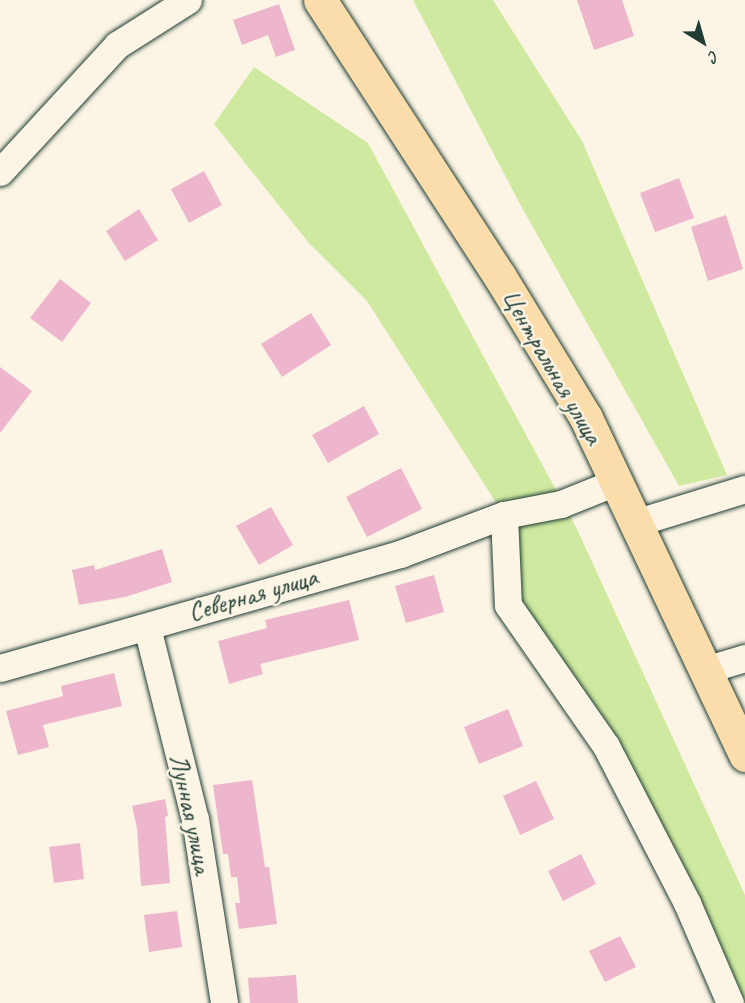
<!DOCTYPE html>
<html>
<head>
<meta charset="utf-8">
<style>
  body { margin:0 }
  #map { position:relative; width:745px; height:1003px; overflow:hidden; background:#fcf5e5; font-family:Caveat,sans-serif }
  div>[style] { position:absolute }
  .green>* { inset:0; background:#cfeaa0 }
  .building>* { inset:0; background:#eeb6cc }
  .roads { filter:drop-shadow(0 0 2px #1f3d34) drop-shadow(0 0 2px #1f3d34) }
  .minor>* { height:27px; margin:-13.5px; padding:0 13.5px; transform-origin:13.5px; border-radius:13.5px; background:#fcf5e5 }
  .major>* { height:33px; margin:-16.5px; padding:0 16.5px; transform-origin:16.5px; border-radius:16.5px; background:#faddab }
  span { translate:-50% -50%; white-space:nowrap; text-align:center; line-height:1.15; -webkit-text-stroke:5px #fcf5e5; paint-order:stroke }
  .street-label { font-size:26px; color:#1f3d34 }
  .north { position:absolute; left:673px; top:12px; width:60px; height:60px; -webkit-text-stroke:4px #fcf5e5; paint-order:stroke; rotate:143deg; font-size:16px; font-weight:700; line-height:24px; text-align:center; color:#1f3d34 }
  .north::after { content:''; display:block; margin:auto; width:21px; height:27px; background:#1f3d34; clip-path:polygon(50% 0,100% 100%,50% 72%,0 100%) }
</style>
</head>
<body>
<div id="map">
  <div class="green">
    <i style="clip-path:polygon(413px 0,493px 0,582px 141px,727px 475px,679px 486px,521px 206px)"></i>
    <i style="clip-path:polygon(254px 67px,368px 143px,576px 527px,745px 895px,745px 1003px,606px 746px,508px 605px,504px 515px,367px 301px,308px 242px,214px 124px)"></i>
  </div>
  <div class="building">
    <i style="clip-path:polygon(577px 0,622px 0,634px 36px,594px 50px)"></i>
    <i style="clip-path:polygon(279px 4px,295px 50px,276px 57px,268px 35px,242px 45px,233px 20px)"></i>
    <i style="clip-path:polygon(204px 171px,222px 205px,189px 223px,171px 189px)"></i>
    <i style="clip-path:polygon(679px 178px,694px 218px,655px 232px,640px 193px)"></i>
    <i style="clip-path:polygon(139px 209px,158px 240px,125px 261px,106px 231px)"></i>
    <i style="clip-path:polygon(726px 215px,743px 269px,708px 281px,691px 227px)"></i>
    <i style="clip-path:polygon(60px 279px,91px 303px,62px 342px,30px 318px)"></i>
    <i style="clip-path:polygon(311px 313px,331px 345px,282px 377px,261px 344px)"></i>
    <i style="clip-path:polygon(0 367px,32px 391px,0 433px)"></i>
    <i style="clip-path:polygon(364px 406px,379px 434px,328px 463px,312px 435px)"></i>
    <i style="clip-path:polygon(401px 468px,422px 509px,367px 537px,346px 497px)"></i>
    <i style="clip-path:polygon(271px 507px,293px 545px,259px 565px,236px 526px)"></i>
    <i style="clip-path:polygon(162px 549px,172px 582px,125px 597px,79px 605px,72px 570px,94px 565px,95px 570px)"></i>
    <i style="clip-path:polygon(434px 575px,444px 612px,406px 623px,395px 586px)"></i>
    <i style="clip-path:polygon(349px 600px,359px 640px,260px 664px,263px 674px,229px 684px,218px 641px,267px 628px,265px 620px)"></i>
    <i style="clip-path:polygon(114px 673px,122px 706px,43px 725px,49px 747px,18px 755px,6px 711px,63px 696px,61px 686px)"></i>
    <i style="clip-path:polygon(508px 709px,523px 746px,479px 764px,464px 727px)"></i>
    <i style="clip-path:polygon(252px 780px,265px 867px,269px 867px,277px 924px,239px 929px,235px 903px,240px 903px,237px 877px,231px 877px,228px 854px,223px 854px,213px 785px)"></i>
    <i style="clip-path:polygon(536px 781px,554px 819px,520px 835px,503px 796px)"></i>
    <i style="clip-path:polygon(165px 799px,168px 816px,165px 817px,170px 883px,141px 886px,137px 828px,132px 806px)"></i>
    <i style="clip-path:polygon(80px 843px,84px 879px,54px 883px,49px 847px)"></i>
    <i style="clip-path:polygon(581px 854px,596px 884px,563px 901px,548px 871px)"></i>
    <i style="clip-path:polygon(177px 911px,182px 947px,149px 952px,144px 915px)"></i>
    <i style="clip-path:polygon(620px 936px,636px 967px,605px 982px,589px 951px)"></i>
    <i style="clip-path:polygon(296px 975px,298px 1003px,250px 1003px,248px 978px)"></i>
  </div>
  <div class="roads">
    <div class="minor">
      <i style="left:0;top:172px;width:173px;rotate:-47.3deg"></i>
      <i style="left:117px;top:45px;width:84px;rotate:-32.4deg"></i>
      <i style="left:504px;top:515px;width:90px;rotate:87.5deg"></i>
      <i style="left:508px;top:605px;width:172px;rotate:55.2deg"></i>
      <i style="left:606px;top:746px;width:177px;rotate:62.7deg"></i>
      <i style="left:687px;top:903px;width:109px;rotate:66.7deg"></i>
      <i style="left:635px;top:523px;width:115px;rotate:-17.2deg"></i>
      <i style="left:147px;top:627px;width:198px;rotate:76deg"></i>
      <i style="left:195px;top:819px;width:186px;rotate:81deg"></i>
      <i style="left:0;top:668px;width:416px;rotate:-15.9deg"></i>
      <i style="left:400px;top:554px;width:111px;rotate:-20.6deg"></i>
      <i style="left:504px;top:515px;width:58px;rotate:-10.9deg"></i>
      <i style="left:561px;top:504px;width:59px;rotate:-21.8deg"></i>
      <i style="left:705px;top:670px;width:42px;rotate:-16.7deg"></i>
    </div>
    <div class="major">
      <i style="left:320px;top:0;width:330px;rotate:57deg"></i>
      <i style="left:500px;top:277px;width:165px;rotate:58.6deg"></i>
      <i style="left:586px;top:418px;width:373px;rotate:64.7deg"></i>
    </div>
  </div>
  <div class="street-label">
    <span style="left:552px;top:367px;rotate:60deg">Центральная улица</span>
    <span style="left:253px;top:595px;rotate:-16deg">Северная улица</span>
    <span style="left:191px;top:814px;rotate:78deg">Лунная улица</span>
  </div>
  <div class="north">С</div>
</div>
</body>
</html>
